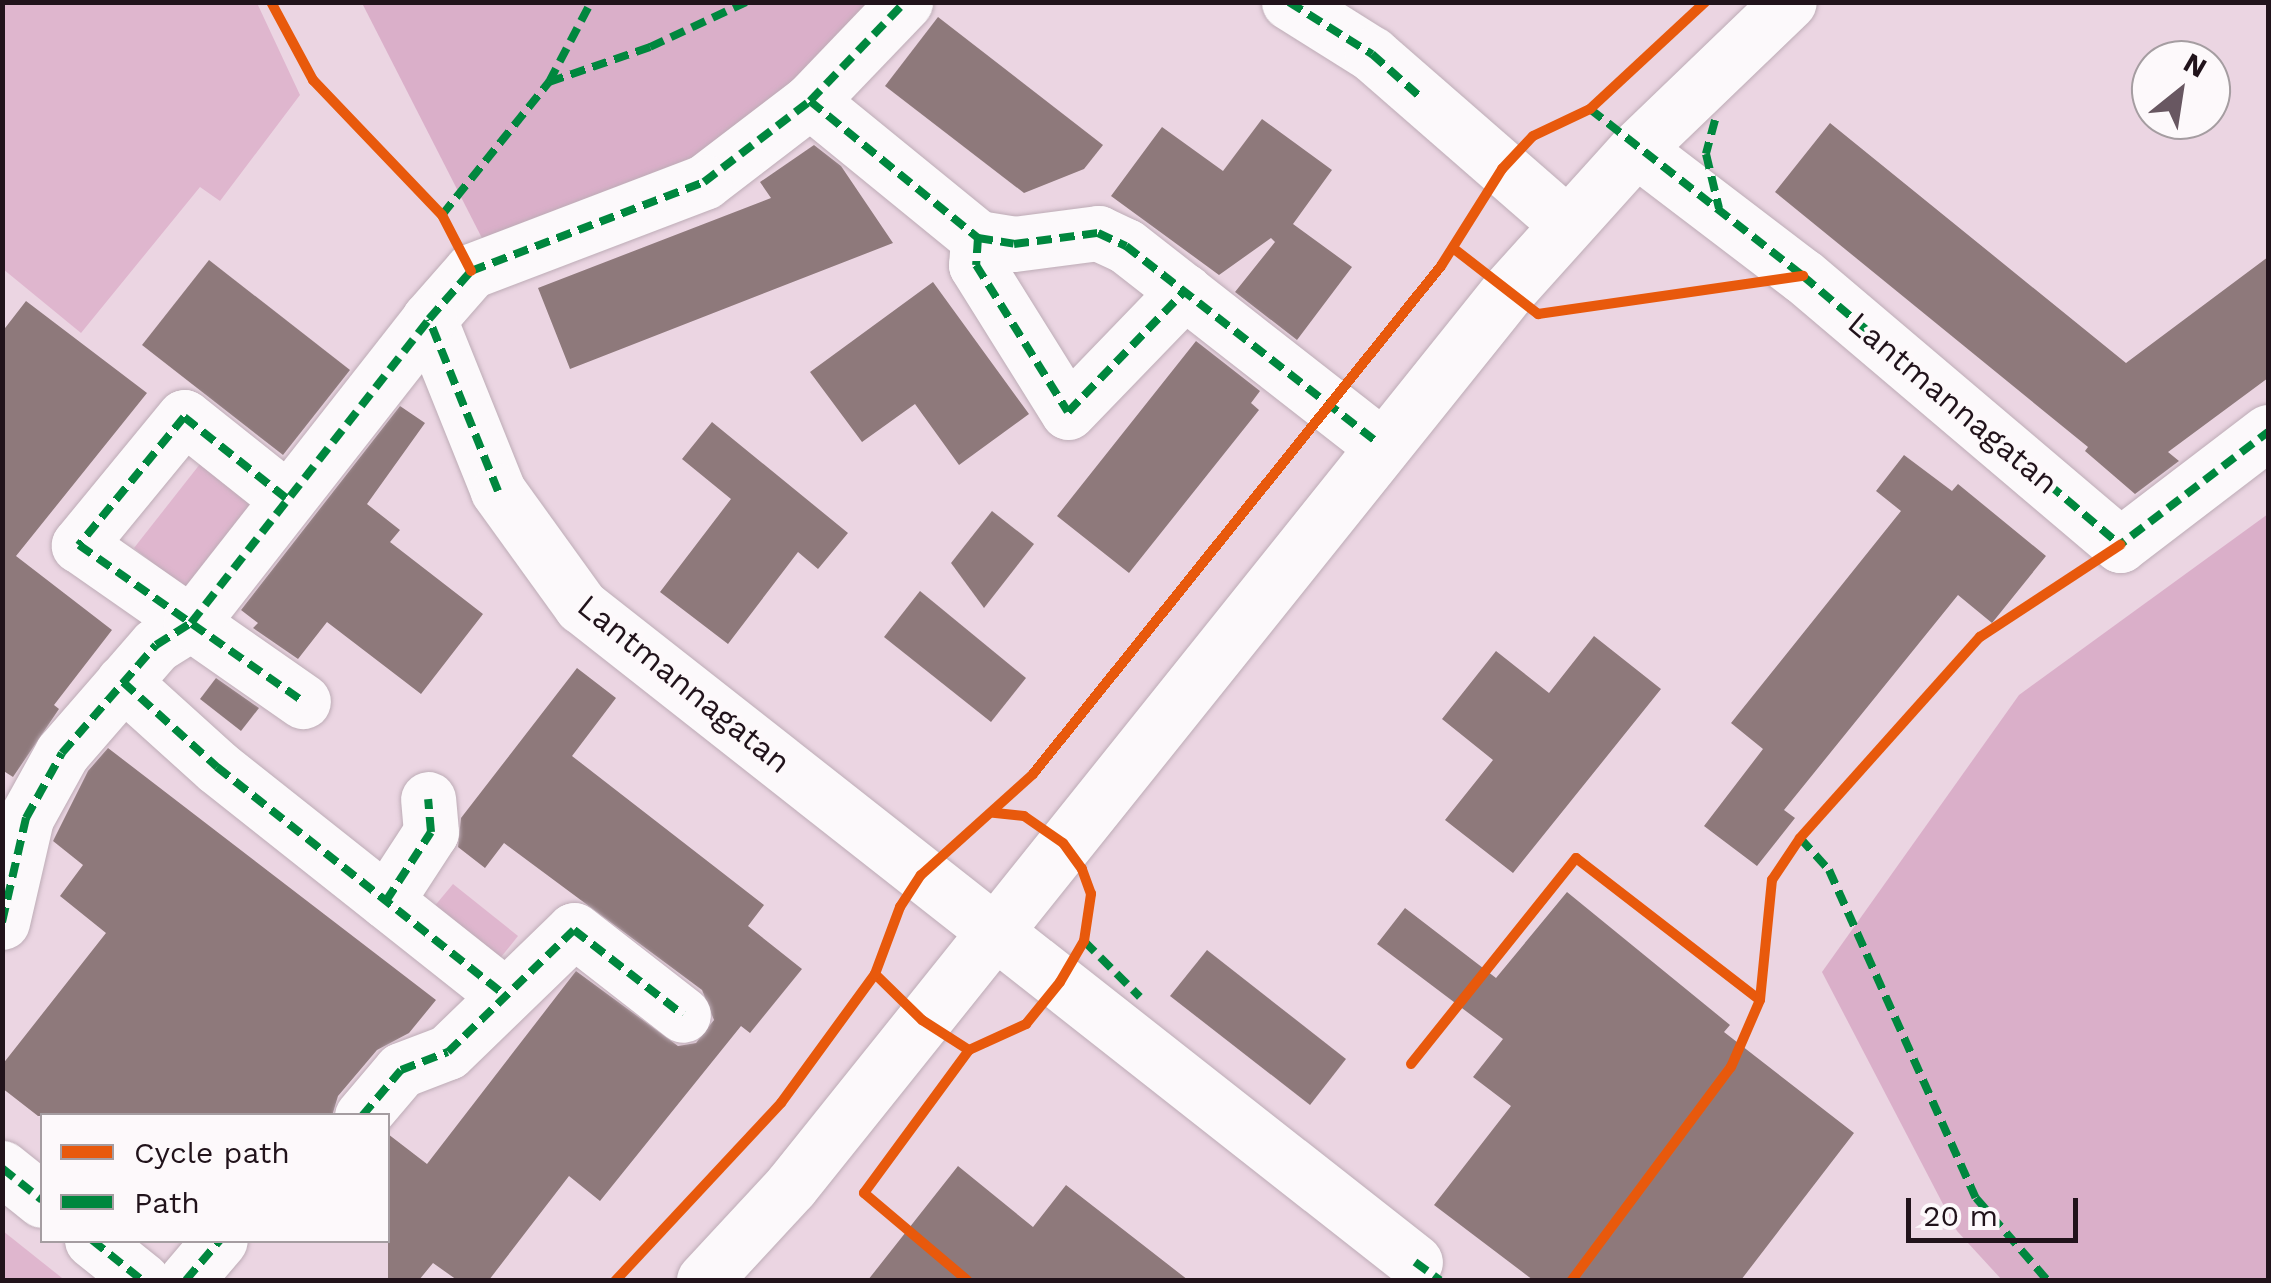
<!DOCTYPE html>
<html>
<head>
<meta charset="utf-8">
<style>
  body { margin:0 }
  #map { position:relative; width:2271px; height:1283px; overflow:hidden; background:#ebd5e2; font-family:"Work Sans",sans-serif }
  div>[style] { position:absolute }
  .green>* { inset:0; background:#dfb6ce }
  .forest>* { inset:0; background:#daafc9 }
  .building>* { inset:0; background:#8e797b }
  .roads { filter:drop-shadow(0 0 2px #bdacb6) drop-shadow(0 0 2px #bdacb6) }
  .minor>* { height:55px; margin:-27.5px; padding:0 27.5px; transform-origin:27.5px; border-radius:27.5px; background:#fcf9fb }
  .quiet>* { height:8px; margin-top:-4px; transform-origin:0; background:repeating-linear-gradient(90deg,#00873e 0 15px,transparent 0 23px) }
  .cycleway>* { height:10px; margin:-5px; padding:0 5px; transform-origin:5px; border-radius:5px; background:#e8590c }
  span { translate:-50% -50%; white-space:nowrap; text-align:center; line-height:1.15; -webkit-text-stroke:10px #fdf9fb; paint-order:stroke }
  .street-label { font-size:32px; color:#21131b }
  .frame { position:absolute; inset:0; border:5px solid #21131b; pointer-events:none }
  .legend { position:absolute; left:40px; top:1113px; width:350px; height:130px; box-sizing:border-box; background:#fdf9fb; border:2px solid #a59da1; margin:0; padding:12px 18px; list-style:none; font-size:30px; color:#21131b }
  .legend li { display:flex; align-items:center; gap:20px; height:50px }
  .legend b { width:50px; border:2px solid #a59da1 }
  .north { position:absolute; left:2131px; top:40px; width:100px; height:100px; box-sizing:border-box; background:#fdf9fb; border:2px solid #a59da1; border-radius:50%; rotate:30deg; font-size:28px; font-weight:700; line-height:40px; text-align:center; color:#21131b }
  .north::after { content:''; display:block; margin:auto; width:35px; height:45px; background:#685761; clip-path:polygon(50% 0,100% 100%,50% 72%,0 100%) }
  .scale { position:absolute; left:1906px; top:1198px; width:172px; height:45px; box-sizing:border-box; border:5px solid #21131b; border-top:0; padding-left:12px; font-size:30px; line-height:35px; white-space:nowrap; color:#21131b; -webkit-text-stroke:8px #fdf9fb; paint-order:stroke }
</style>
</head>
<body>
<div id="map">
  <div class="green">
    <i style="clip-path:polygon(2px 3px,257px 3px,300px 95px,220px 201px,200px 187px,81px 333px,3px 269px)"></i>
    <i style="clip-path:polygon(200px 464px,254px 507px,187px 590px,134px 548px)"></i>
    <i style="clip-path:polygon(453px 884px,518px 936px,493px 967px,428px 914px)"></i>
    <i style="clip-path:polygon(3px 1231px,62px 1278px,60px 1280px,3px 1280px)"></i>
  </div>
  <div class="forest">
    <i style="clip-path:polygon(362px 3px,922px 3px,790px 138px,486px 246px)"></i>
    <i style="clip-path:polygon(2268px 514px,2268px 1280px,2002px 1280px,1957px 1231px,1822px 972px,2019px 695px)"></i>
  </div>
  <div class="building">
    <i style="clip-path:polygon(938px 17px,1103px 145px,1084px 169px,1024px 193px,885px 86px)"></i>
    <i style="clip-path:polygon(1262px 119px,1332px 170px,1293px 224px,1352px 267px,1297px 340px,1235px 292px,1275px 242px,1271px 238px,1219px 275px,1111px 196px,1162px 127px,1223px 171px)"></i>
    <i style="clip-path:polygon(1830px 123px,2126px 363px,2268px 257px,2268px 378px,2168px 452px,2179px 461px,2135px 494px,2085px 451px,2088px 447px,1775px 192px)"></i>
    <i style="clip-path:polygon(814px 145px,841px 166px,893px 243px,570px 369px,538px 288px,771px 198px,760px 182px)"></i>
    <i style="clip-path:polygon(209px 260px,350px 370px,283px 455px,142px 345px)"></i>
    <i style="clip-path:polygon(933px 282px,1029px 414px,959px 465px,915px 404px,862px 442px,810px 372px)"></i>
    <i style="clip-path:polygon(26px 301px,147px 393px,16px 556px,112px 630px,54px 705px,59px 709px,13px 777px,2px 770px,2px 332px)"></i>
    <i style="clip-path:polygon(1196px 341px,1260px 391px,1251px 403px,1259px 410px,1129px 573px,1057px 516px)"></i>
    <i style="clip-path:polygon(400px 406px,425px 423px,367px 504px,400px 530px,390px 542px,483px 614px,421px 694px,327px 622px,298px 659px,253px 628px,258px 623px,241px 610px)"></i>
    <i style="clip-path:polygon(712px 422px,848px 533px,818px 569px,798px 552px,728px 644px,660px 592px,731px 499px,682px 459px)"></i>
    <i style="clip-path:polygon(1904px 455px,1952px 491px,1958px 484px,2046px 556px,1992px 623px,1958px 595px,1784px 810px,1795px 818px,1757px 866px,1704px 826px,1763px 749px,1731px 723px,1901px 511px,1876px 491px)"></i>
    <i style="clip-path:polygon(992px 511px,1034px 544px,984px 608px,951px 563px)"></i>
    <i style="clip-path:polygon(920px 591px,1026px 678px,991px 722px,884px 637px)"></i>
    <i style="clip-path:polygon(1594px 636px,1661px 689px,1513px 873px,1445px 820px,1493px 760px,1442px 719px,1496px 651px,1549px 693px)"></i>
    <i style="clip-path:polygon(577px 668px,616px 698px,572px 756px,764px 905px,748px 926px,802px 969px,750px 1033px,741px 1026px,600px 1201px,569px 1176px,489px 1280px,457px 1280px,433px 1263px,419px 1280px,388px 1280px,388px 1134px,427px 1164px,576px 971px,678px 1046px,696px 1043px,714px 1020px,702px 990px,504px 843px,485px 868px,458px 847px,461px 818px)"></i>
    <i style="clip-path:polygon(216px 678px,259px 708px,241px 731px,200px 699px)"></i>
    <i style="clip-path:polygon(108px 748px,436px 1000px,409px 1033px,377px 1050px,338px 1096px,332px 1116px,38px 1116px,2px 1088px,2px 1065px,106px 933px,60px 896px,83px 865px,53px 841px,88px 771px)"></i>
    <i style="clip-path:polygon(1567px 892px,1730px 1025px,1724px 1032px,1854px 1133px,1741px 1280px,1533px 1280px,1434px 1205px,1511px 1106px,1473px 1077px,1503px 1039px,1377px 944px,1405px 908px,1496px 978px)"></i>
    <i style="clip-path:polygon(1207px 950px,1346px 1059px,1310px 1105px,1170px 996px)"></i>
    <i style="clip-path:polygon(958px 1166px,1033px 1227px,1066px 1185px,1188px 1280px,868px 1280px)"></i>
  </div>
  <div class="roads">
    <div class="minor">
      <i style="left:905px;top:2px;width:137px;rotate:133.8deg"></i>
      <i style="left:810px;top:101px;width:133px;rotate:142.6deg"></i>
      <i style="left:704px;top:182px;width:249px;rotate:159.1deg"></i>
      <i style="left:471px;top:271px;width:64px;rotate:131.2deg"></i>
      <i style="left:429px;top:319px;width:185px;rotate:68.1deg"></i>
      <i style="left:498px;top:491px;width:142px;rotate:54.2deg"></i>
      <i style="left:581px;top:606px;width:1061px;rotate:38.19deg"></i>
      <i style="left:1289px;top:2px;width:98px;rotate:32.1deg"></i>
      <i style="left:1372px;top:54px;width:257px;rotate:41.1deg"></i>
      <i style="left:810px;top:101px;width:217px;rotate:39.2deg"></i>
      <i style="left:978px;top:238px;width:36px;rotate:9deg"></i>
      <i style="left:1014px;top:244px;width:85px;rotate:-7.5deg"></i>
      <i style="left:1098px;top:233px;width:31px;rotate:25deg"></i>
      <i style="left:1126px;top:246px;width:321px;rotate:38deg"></i>
      <i style="left:1636px;top:149px;width:210px;rotate:37.3deg"></i>
      <i style="left:1803px;top:276px;width:416px;rotate:40.3deg"></i>
      <i style="left:2120px;top:545px;width:186px;rotate:-37.4deg"></i>
      <i style="left:978px;top:238px;width:27px;rotate:94deg"></i>
      <i style="left:976px;top:265px;width:173px;rotate:58deg"></i>
      <i style="left:1068px;top:412px;width:168px;rotate:-46deg"></i>
      <i style="left:286px;top:498px;width:130px;rotate:-141.5deg"></i>
      <i style="left:184px;top:417px;width:166px;rotate:129.4deg"></i>
      <i style="left:79px;top:545px;width:273px;rotate:34.9deg"></i>
      <i style="left:123px;top:682px;width:127px;rotate:42.1deg"></i>
      <i style="left:217px;top:767px;width:367px;rotate:38.4deg"></i>
      <i style="left:386px;top:901px;width:82px;rotate:-56.9deg"></i>
      <i style="left:431px;top:832px;width:33px;rotate:-95deg"></i>
      <i style="left:2px;top:922px;width:107px;rotate:-77deg"></i>
      <i style="left:26px;top:818px;width:74px;rotate:-61deg"></i>
      <i style="left:62px;top:753px;width:143px;rotate:-49deg"></i>
      <i style="left:156px;top:645px;width:41px;rotate:-32.2deg"></i>
      <i style="left:191px;top:623px;width:386px;rotate:-51.9deg"></i>
      <i style="left:362px;top:1116px;width:60px;rotate:-49.7deg"></i>
      <i style="left:401px;top:1070px;width:50px;rotate:-21deg"></i>
      <i style="left:448px;top:1052px;width:175px;rotate:-44.1deg"></i>
      <i style="left:574px;top:930px;width:138px;rotate:37.9deg"></i>
      <i style="left:2px;top:1168px;width:51px;rotate:38.7deg"></i>
      <i style="left:92px;top:1240px;width:64px;rotate:38.7deg"></i>
      <i style="left:186px;top:1280px;width:52px;rotate:-49.6deg"></i>
      <i style="left:704px;top:1280px;width:128px;rotate:-47.2deg"></i>
      <i style="left:791px;top:1186px;width:1147px;rotate:-51.3deg"></i>
      <i style="left:1508px;top:291px;width:191px;rotate:-48deg"></i>
      <i style="left:1636px;top:149px;width:212px;rotate:-43.9deg"></i>
    </div>
  </div>
  <div class="quiet">
    <i style="left:1289px;top:2px;width:98px;rotate:32.1deg"></i>
    <i style="left:1372px;top:54px;width:62px;rotate:41.7deg"></i>
    <i style="left:549px;top:82px;width:107px;rotate:-19.1deg"></i>
    <i style="left:650px;top:47px;width:106px;rotate:-25.1deg"></i>
    <i style="left:810px;top:101px;width:217px;rotate:39.2deg"></i>
    <i style="left:978px;top:238px;width:36px;rotate:9deg"></i>
    <i style="left:1014px;top:244px;width:85px;rotate:-7.5deg"></i>
    <i style="left:1098px;top:233px;width:31px;rotate:25deg"></i>
    <i style="left:1126px;top:246px;width:321px;rotate:38deg"></i>
    <i style="left:1590px;top:109px;width:271px;rotate:38.1deg"></i>
    <i style="left:1803px;top:276px;width:416px;rotate:40.3deg"></i>
    <i style="left:1715px;top:120px;width:35px;rotate:105deg"></i>
    <i style="left:1706px;top:154px;width:56px;rotate:76.5deg"></i>
    <i style="left:442px;top:215px;width:171px;rotate:-51.2deg"></i>
    <i style="left:549px;top:82px;width:90px;rotate:-62.3deg"></i>
    <i style="left:978px;top:238px;width:27px;rotate:94deg"></i>
    <i style="left:976px;top:265px;width:173px;rotate:58deg"></i>
    <i style="left:1068px;top:412px;width:168px;rotate:-46deg"></i>
    <i style="left:498px;top:491px;width:185px;rotate:-111.9deg"></i>
    <i style="left:429px;top:319px;width:64px;rotate:-48.8deg"></i>
    <i style="left:471px;top:271px;width:249px;rotate:-20.9deg"></i>
    <i style="left:704px;top:182px;width:133px;rotate:-37.4deg"></i>
    <i style="left:810px;top:101px;width:137px;rotate:-46.2deg"></i>
    <i style="left:286px;top:498px;width:130px;rotate:-141.5deg"></i>
    <i style="left:184px;top:417px;width:166px;rotate:129.4deg"></i>
    <i style="left:79px;top:545px;width:273px;rotate:34.9deg"></i>
    <i style="left:2113px;top:550px;width:195px;rotate:-37.3deg"></i>
    <i style="left:123px;top:682px;width:127px;rotate:42.1deg"></i>
    <i style="left:217px;top:767px;width:367px;rotate:38.4deg"></i>
    <i style="left:1800px;top:838px;width:43px;rotate:47.8deg"></i>
    <i style="left:1829px;top:870px;width:359px;rotate:65.9deg"></i>
    <i style="left:1976px;top:1198px;width:108px;rotate:49.1deg"></i>
    <i style="left:386px;top:901px;width:82px;rotate:-56.9deg"></i>
    <i style="left:431px;top:832px;width:33px;rotate:-95deg"></i>
    <i style="left:2px;top:922px;width:107px;rotate:-77deg"></i>
    <i style="left:26px;top:818px;width:74px;rotate:-61deg"></i>
    <i style="left:62px;top:753px;width:143px;rotate:-49deg"></i>
    <i style="left:156px;top:645px;width:41px;rotate:-32.2deg"></i>
    <i style="left:191px;top:623px;width:386px;rotate:-51.9deg"></i>
    <i style="left:1084px;top:941px;width:79px;rotate:45deg"></i>
    <i style="left:362px;top:1116px;width:60px;rotate:-49.7deg"></i>
    <i style="left:401px;top:1070px;width:50px;rotate:-21deg"></i>
    <i style="left:448px;top:1052px;width:175px;rotate:-44.1deg"></i>
    <i style="left:574px;top:930px;width:138px;rotate:37.9deg"></i>
    <i style="left:2px;top:1168px;width:51px;rotate:38.7deg"></i>
    <i style="left:92px;top:1240px;width:64px;rotate:38.7deg"></i>
    <i style="left:1415px;top:1262px;width:31px;rotate:36deg"></i>
    <i style="left:186px;top:1280px;width:52px;rotate:-49.6deg"></i>
  </div>
  <div class="cycleway">
    <i style="left:271px;top:2px;width:89px;rotate:61.7deg"></i>
    <i style="left:313px;top:80px;width:187px;rotate:46.3deg"></i>
    <i style="left:442px;top:215px;width:63px;rotate:62.6deg"></i>
    <i style="left:1453px;top:248px;width:108px;rotate:37.8deg"></i>
    <i style="left:1538px;top:314px;width:268px;rotate:-8.2deg"></i>
    <i style="left:875px;top:974px;width:66px;rotate:44.4deg"></i>
    <i style="left:922px;top:1020px;width:56px;rotate:32.6deg"></i>
    <i style="left:969px;top:1050px;width:63px;rotate:-24.5deg"></i>
    <i style="left:1026px;top:1024px;width:54px;rotate:-51deg"></i>
    <i style="left:1060px;top:982px;width:48px;rotate:-59.7deg"></i>
    <i style="left:1084px;top:941px;width:48px;rotate:-81.5deg"></i>
    <i style="left:1091px;top:894px;width:27px;rotate:-110deg"></i>
    <i style="left:1082px;top:869px;width:32px;rotate:-126deg"></i>
    <i style="left:1063px;top:843px;width:47px;rotate:-145.3deg"></i>
    <i style="left:1024px;top:816px;width:31px;rotate:-174deg"></i>
    <i style="left:1411px;top:1064px;width:264px;rotate:-51.3deg"></i>
    <i style="left:1576px;top:858px;width:232px;rotate:37.7deg"></i>
    <i style="left:616px;top:1280px;width:242px;rotate:-47deg"></i>
    <i style="left:781px;top:1103px;width:160px;rotate:-53.9deg"></i>
    <i style="left:875px;top:974px;width:72px;rotate:-69.5deg"></i>
    <i style="left:900px;top:907px;width:38px;rotate:-57deg"></i>
    <i style="left:921px;top:875px;width:151px;rotate:-42deg"></i>
    <i style="left:1033px;top:774px;width:652px;rotate:-51.23deg"></i>
    <i style="left:1441px;top:266px;width:115px;rotate:-57.8deg"></i>
    <i style="left:1502px;top:169px;width:45px;rotate:-46.8deg"></i>
    <i style="left:1533px;top:136px;width:63px;rotate:-25.3deg"></i>
    <i style="left:1590px;top:109px;width:157px;rotate:-42.9deg"></i>
    <i style="left:967px;top:1280px;width:135px;rotate:-139.8deg"></i>
    <i style="left:864px;top:1193px;width:177px;rotate:-53.7deg"></i>
    <i style="left:1572px;top:1280px;width:266px;rotate:-53.3deg"></i>
    <i style="left:1731px;top:1067px;width:73px;rotate:-66.6deg"></i>
    <i style="left:1760px;top:1000px;width:121px;rotate:-84.3deg"></i>
    <i style="left:1772px;top:880px;width:50px;rotate:-56.3deg"></i>
    <i style="left:1800px;top:838px;width:270px;rotate:-48.2deg"></i>
    <i style="left:1980px;top:637px;width:168px;rotate:-33.3deg"></i>
  </div>
  <div class="street-label">
    <span style="left:1953px;top:403px;rotate:40deg">Lantmannagatan</span>
    <span style="left:684px;top:684px;rotate:39deg">Lantmannagatan</span>
  </div>
  <div class="frame"></div>
  <ul class="legend">
  <li><b style="height:12px;background:#e8590c"></b>Cycle path</li>
  <li><b style="height:12px;background:#00873e"></b>Path</li>
  </ul>
  <div class="north">N</div>
  <div class="scale">20 m</div>
</div>
</body>
</html>
